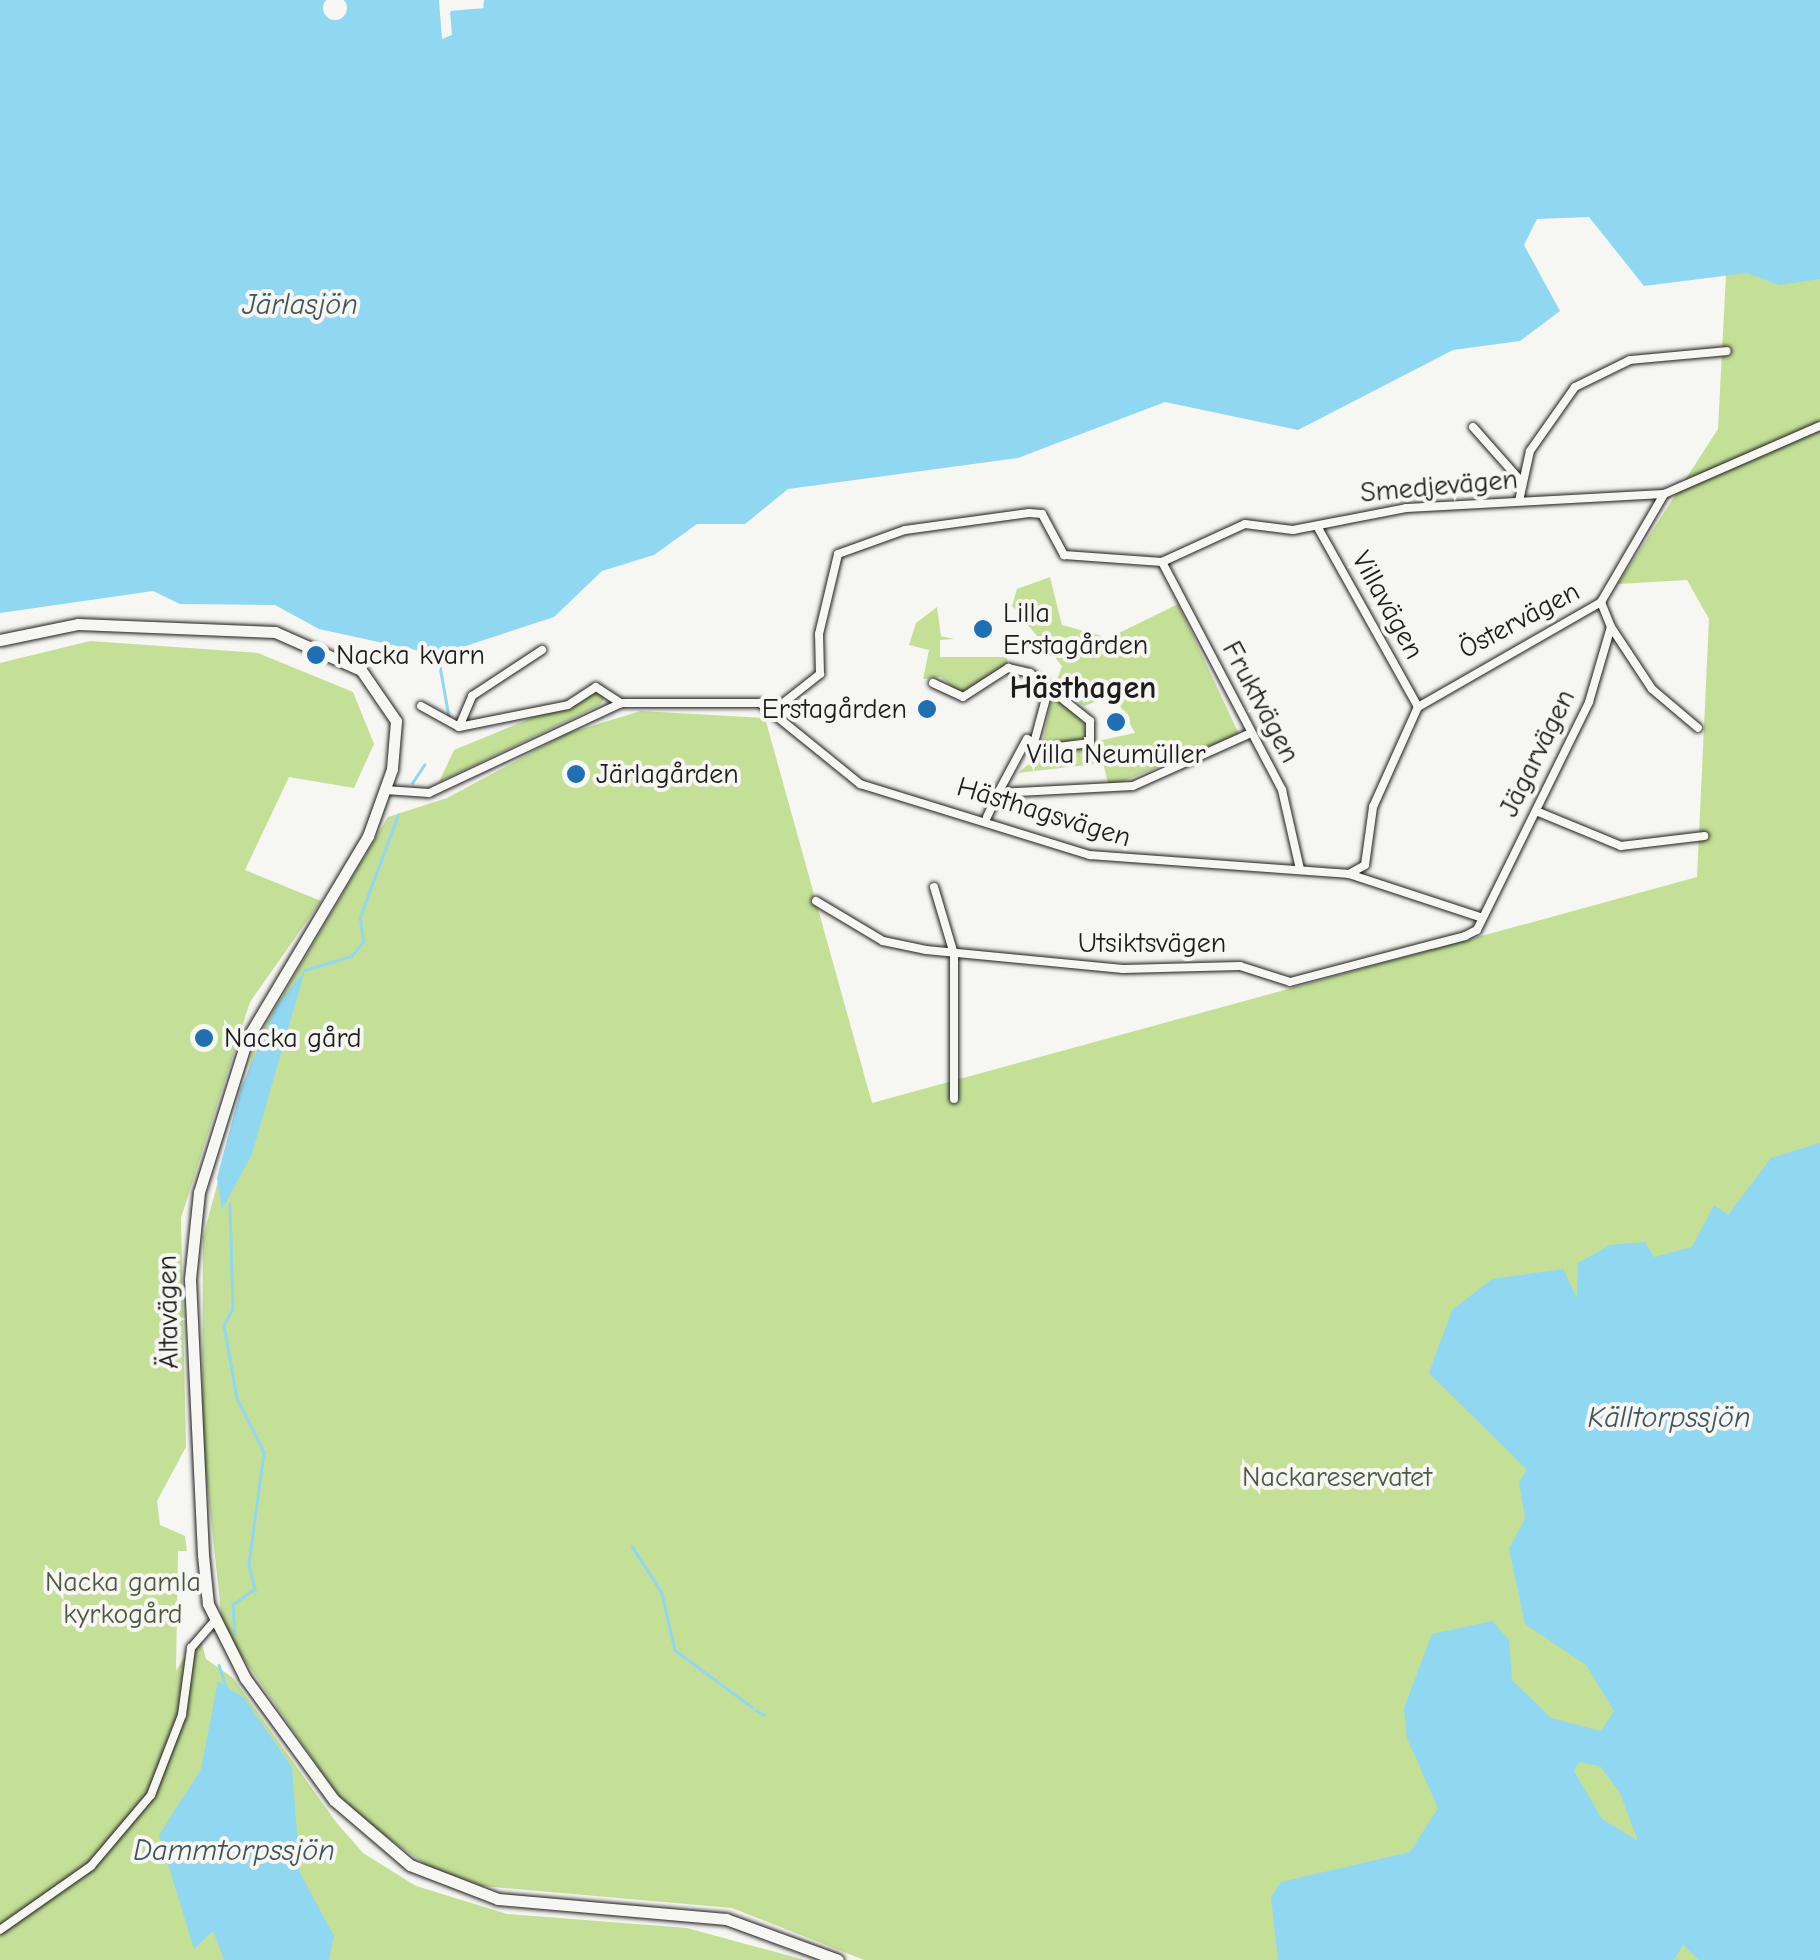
<!DOCTYPE html>
<html>
<head>
<meta charset="utf-8">
<style>
  body { margin:0 }
  #map { position:relative; width:1820px; height:1960px; overflow:hidden; background:#f6f6f2; font-family:"Comic Neue",sans-serif }
  div>[style] { position:absolute }
  .green>* { inset:0; background:#c4e097 }
  .water>* { inset:0; background:#90d7f1 }
  .pier>* { inset:0; background:#f6f6f2 }
  .round { border-radius:50% }
  .stream>* { height:2.5px; margin:-1.25px; padding:0 1.25px; transform-origin:1.25px; border-radius:1.25px; background:#90d7f1 }
  .roads { filter:drop-shadow(0 0 2px #1c1c1c) drop-shadow(0 0 2px #1c1c1c) }
  .minor>* { height:8px; margin:-4px; padding:0 4px; transform-origin:4px; border-radius:4px; background:#f6f6f2 }
  .secondary>* { height:11px; margin:-5.5px; padding:0 5.5px; transform-origin:5.5px; border-radius:5.5px; background:#f6f6f2 }
  .dots>* { width:28px; height:28px; translate:-50% -50%; box-sizing:border-box; border:5px solid #f6f6f2; border-radius:50% }
  span { translate:-50% -50%; white-space:nowrap; text-align:center; line-height:1.15; -webkit-text-stroke:8px #f6f6f2; paint-order:stroke }
  .street-label { font-size:28px; color:#1c1c1c }
  .poi-label { font-size:28px; color:#1c1c1c }
  .left { translate:0 -50%; text-align:left }
  .right { translate:-100% -50%; text-align:right }
  .park-label { font-size:28px; color:#4e5741 }
  .water-label { font-size:30px; color:#3f545c; font-style:italic }
  .quarter-label { font-size:32px; color:#1c1c1c; font-weight:700 }
</style>
</head>
<body>
<div id="map">
  <div class="green">
    <i style="clip-path:polygon(1820px 26px,1820px 1960px,864px 1960px,732px 1908px,482px 1886px,428px 1866px,381px 1833px,338px 1795px,223px 1629px,202px 1438px,203px 1237px,256px 1041px,388px 817px,447px 798px,568px 733px,641px 711px,765px 718px,872px 1103px,1697px 877px,1709px 619px,1687px 580px,1618px 584px,1718px 429px,1726px 274px)"></i>
    <i style="clip-path:polygon(1050px 577px,1062px 625px,1102px 636px,1115px 657px,1117px 634px,1178px 604px,1239px 734px,1109px 787px,1103px 763px,1018px 773px,1042px 753px,1135px 733px,1114px 695px,1084px 706px,1055px 685px,1062px 666px,1012px 606px,1017px 589px)"></i>
    <i style="clip-path:polygon(937px 607px,941px 636px,954px 639px,940px 640px,940px 657px,1007px 657px,1008px 664px,960px 694px,941px 677px,923px 679px,929px 650px,909px 645px,916px 623px)"></i>
    <i style="clip-path:polygon(90px 641px,258px 653px,353px 692px,374px 744px,354px 788px,289px 777px,245px 870px,321px 901px,250px 1002px,181px 1218px,186px 1447px,157px 1501px,160px 1525px,185px 1536px,187px 1551px,178px 1551px,176px 1671px,199px 1633px,206px 1659px,233px 1678px,336px 1822px,363px 1853px,416px 1886px,507px 1914px,687px 1928px,805px 1960px,0 1960px,0 663px)"></i>
    <i style="clip-path:polygon(595px 692px,606px 696px,600px 705px,439px 782px,454px 750px)"></i>
    <i style="clip-path:polygon(1052px 696px,1078px 712px,1089px 738px,1042px 745px)"></i>
  </div>
  <div class="water">
    <i style="clip-path:polygon(0 0,439px 0,442px 39px,452px 35px,450px 11px,483px 8px,484px 0,1820px 0,1820px 279px,1779px 285px,1747px 273px,1644px 286px,1589px 217px,1537px 219px,1524px 245px,1560px 311px,1520px 341px,1453px 350px,1298px 430px,1165px 402px,1018px 458px,788px 489px,745px 524px,697px 524px,654px 555px,602px 571px,554px 617px,438px 655px,319px 629px,275px 605px,180px 604px,153px 591px,0 613px)"></i>
    <i style="clip-path:polygon(305px 970px,252px 1154px,222px 1210px,217px 1178px,241px 1088px,276px 1007px)"></i>
    <i style="clip-path:polygon(evenodd,1820px 1143px,1820px 1960px,1699px 1960px,1683px 1945px,1674px 1960px,1278px 1960px,1271px 1897px,1281px 1882px,1410px 1852px,1438px 1808px,1407px 1738px,1404px 1708px,1432px 1634px,1492px 1621px,1509px 1640px,1512px 1680px,1551px 1718px,1601px 1731px,1614px 1711px,1586px 1665px,1525px 1624px,1509px 1549px,1525px 1518px,1519px 1482px,1527px 1470px,1429px 1373px,1452px 1310px,1492px 1279px,1563px 1269px,1577px 1298px,1578px 1263px,1610px 1245px,1645px 1242px,1654px 1257px,1692px 1247px,1714px 1205px,1728px 1215px,1771px 1158px,1820px 1143px,1579px 1762px,1600px 1766px,1620px 1793px,1638px 1841px,1602px 1819px,1574px 1771px,1579px 1762px)"></i>
    <i style="clip-path:polygon(218px 1681px,244px 1698px,292px 1767px,300px 1873px,334px 1936px,329px 1960px,224px 1960px,213px 1931px,194px 1949px,159px 1835px,201px 1769px)"></i>
  </div>
  <div class="pier">
    <i class="round" style="left:323px;top:-4px;width:24px;height:24px"></i>
    <i style="clip-path:polygon(439px 0,445px 11px,479px 0,484px 8px,451px 10px,443px 40px)"></i>
  </div>
  <div class="stream">
    <i style="left:438px;top:655px;width:63px;rotate:79.9deg"></i>
    <i style="left:412px;top:783px;width:22px;rotate:-56deg"></i>
    <i style="left:305px;top:970px;width:48px;rotate:-16.9deg"></i>
    <i style="left:351px;top:956px;width:18px;rotate:-49deg"></i>
    <i style="left:363px;top:942px;width:25px;rotate:-97deg"></i>
    <i style="left:360px;top:917px;width:109px;rotate:-69.6deg"></i>
    <i style="left:230px;top:1204px;width:105px;rotate:88.4deg"></i>
    <i style="left:233px;top:1309px;width:18px;rotate:119deg"></i>
    <i style="left:224px;top:1325px;width:74px;rotate:79.9deg"></i>
    <i style="left:237px;top:1398px;width:60px;rotate:63.4deg"></i>
    <i style="left:264px;top:1452px;width:114px;rotate:97.6deg"></i>
    <i style="left:249px;top:1565px;width:25px;rotate:76deg"></i>
    <i style="left:255px;top:1589px;width:27px;rotate:144deg"></i>
    <i style="left:233px;top:1605px;width:28px;rotate:86deg"></i>
    <i style="left:632px;top:1546px;width:56px;rotate:57.4deg"></i>
    <i style="left:662px;top:1593px;width:58px;rotate:77.2deg"></i>
    <i style="left:675px;top:1650px;width:96px;rotate:36.5deg"></i>
    <i style="left:219px;top:1665px;width:22px;rotate:72deg"></i>
    <i style="left:756px;top:1710px;width:9px;rotate:32deg"></i>
  </div>
  <div class="roads">
    <div class="minor">
      <i style="left:1473px;top:427px;width:69px;rotate:48.5deg"></i>
      <i style="left:1519px;top:501px;width:51px;rotate:-77.6deg"></i>
      <i style="left:1530px;top:451px;width:78px;rotate:-54.9deg"></i>
      <i style="left:1575px;top:387px;width:61px;rotate:-26.1deg"></i>
      <i style="left:1630px;top:360px;width:97px;rotate:-5.3deg"></i>
      <i style="left:1317px;top:526px;width:207px;rotate:60.8deg"></i>
      <i style="left:1162px;top:562px;width:258px;rotate:62.2deg"></i>
      <i style="left:1282px;top:790px;width:81px;rotate:77.2deg"></i>
      <i style="left:1611px;top:627px;width:74px;rotate:56.5deg"></i>
      <i style="left:1652px;top:689px;width:60px;rotate:40.3deg"></i>
      <i style="left:933px;top:683px;width:33px;rotate:25deg"></i>
      <i style="left:963px;top:697px;width:54px;rotate:-32.8deg"></i>
      <i style="left:1008px;top:668px;width:23px;rotate:13deg"></i>
      <i style="left:1030px;top:673px;width:77px;rotate:38.7deg"></i>
      <i style="left:1090px;top:721px;width:22px;rotate:90deg"></i>
      <i style="left:1090px;top:743px;width:49px;rotate:173deg"></i>
      <i style="left:1041px;top:749px;width:17px;rotate:-144deg"></i>
      <i style="left:1027px;top:739px;width:61px;rotate:118.2deg"></i>
      <i style="left:421px;top:706px;width:43px;rotate:28.9deg"></i>
      <i style="left:459px;top:727px;width:111px;rotate:-11.4deg"></i>
      <i style="left:568px;top:705px;width:33px;rotate:-33deg"></i>
      <i style="left:596px;top:687px;width:30px;rotate:33deg"></i>
      <i style="left:777px;top:708px;width:55px;rotate:-38.3deg"></i>
      <i style="left:820px;top:674px;width:40px;rotate:-91.4deg"></i>
      <i style="left:819px;top:634px;width:82px;rotate:-76.6deg"></i>
      <i style="left:838px;top:554px;width:71px;rotate:-19.7deg"></i>
      <i style="left:905px;top:530px;width:125px;rotate:-7.8deg"></i>
      <i style="left:1029px;top:513px;width:13px;rotate:4deg"></i>
      <i style="left:1042px;top:514px;width:47px;rotate:61.8deg"></i>
      <i style="left:1064px;top:555px;width:98px;rotate:4.1deg"></i>
      <i style="left:1162px;top:562px;width:91px;rotate:-24.6deg"></i>
      <i style="left:1245px;top:524px;width:48px;rotate:7.1deg"></i>
      <i style="left:1293px;top:530px;width:115px;rotate:-11deg"></i>
      <i style="left:1406px;top:508px;width:258px;rotate:-3.1deg"></i>
      <i style="left:459px;top:727px;width:34px;rotate:-67deg"></i>
      <i style="left:472px;top:696px;width:84px;rotate:-33.3deg"></i>
      <i style="left:1034px;top:743px;width:58px;rotate:-75deg"></i>
      <i style="left:385px;top:790px;width:44px;rotate:3.9deg"></i>
      <i style="left:429px;top:793px;width:212px;rotate:-25.1deg"></i>
      <i style="left:621px;top:703px;width:139px"></i>
      <i style="left:760px;top:703px;width:129px;rotate:39deg"></i>
      <i style="left:860px;top:784px;width:241px;rotate:17.2deg"></i>
      <i style="left:1090px;top:855px;width:260px;rotate:4.2deg"></i>
      <i style="left:1349px;top:874px;width:138px;rotate:18.2deg"></i>
      <i style="left:1536px;top:811px;width:92px;rotate:22.4deg"></i>
      <i style="left:1621px;top:846px;width:84px;rotate:-6.9deg"></i>
      <i style="left:987px;top:817px;width:26px;rotate:-65deg"></i>
      <i style="left:998px;top:793px;width:135px;rotate:-3deg"></i>
      <i style="left:1133px;top:786px;width:129px;rotate:-24.2deg"></i>
      <i style="left:1349px;top:874px;width:18px;rotate:-29deg"></i>
      <i style="left:1365px;top:865px;width:59px;rotate:-82.1deg"></i>
      <i style="left:1373px;top:807px;width:110px;rotate:-65.8deg"></i>
      <i style="left:1418px;top:707px;width:211px;rotate:-29.8deg"></i>
      <i style="left:1601px;top:602px;width:125px;rotate:-59.7deg"></i>
      <i style="left:1664px;top:494px;width:170px;rotate:-23.6deg"></i>
      <i style="left:934px;top:887px;width:70px;rotate:73.4deg"></i>
      <i style="left:954px;top:954px;width:145px;rotate:90deg"></i>
      <i style="left:816px;top:901px;width:78px;rotate:30.8deg"></i>
      <i style="left:883px;top:941px;width:44px;rotate:11.8deg"></i>
      <i style="left:926px;top:950px;width:198px;rotate:5.5deg"></i>
      <i style="left:1123px;top:969px;width:117px;rotate:-1.5deg"></i>
      <i style="left:1240px;top:966px;width:52px;rotate:17.7deg"></i>
      <i style="left:1290px;top:982px;width:181px;rotate:-14.7deg"></i>
      <i style="left:1465px;top:936px;width:13px;rotate:-27deg"></i>
      <i style="left:1477px;top:930px;width:254px;rotate:-63.8deg"></i>
      <i style="left:1589px;top:702px;width:78px;rotate:-73.7deg"></i>
      <i style="left:1611px;top:627px;width:27px;rotate:-112deg"></i>
      <i style="left:0;top:1930px;width:111px;rotate:-35.1deg"></i>
      <i style="left:91px;top:1866px;width:93px;rotate:-49.8deg"></i>
      <i style="left:151px;top:1795px;width:86px;rotate:-68.8deg"></i>
      <i style="left:182px;top:1715px;width:68px;rotate:-82.3deg"></i>
      <i style="left:191px;top:1648px;width:35px;rotate:-49deg"></i>
    </div>
    <div class="secondary">
      <i style="left:0;top:640px;width:80px;rotate:-11.6deg"></i>
      <i style="left:78px;top:624px;width:197px;rotate:2.3deg"></i>
      <i style="left:275px;top:632px;width:94px;rotate:23.8deg"></i>
      <i style="left:361px;top:670px;width:62px;rotate:55.5deg"></i>
      <i style="left:396px;top:721px;width:48px;rotate:94.8deg"></i>
      <i style="left:392px;top:769px;width:71px;rotate:109.7deg"></i>
      <i style="left:368px;top:836px;width:236px;rotate:120.8deg"></i>
      <i style="left:247px;top:1039px;width:160px;rotate:107.4deg"></i>
      <i style="left:199px;top:1192px;width:87px;rotate:95.9deg"></i>
      <i style="left:190px;top:1279px;width:276px;rotate:87.3deg"></i>
      <i style="left:203px;top:1555px;width:49px;rotate:84.2deg"></i>
      <i style="left:208px;top:1604px;width:83px;rotate:63.4deg"></i>
      <i style="left:245px;top:1678px;width:151px;rotate:53.9deg"></i>
      <i style="left:334px;top:1800px;width:100px;rotate:40.5deg"></i>
      <i style="left:410px;top:1865px;width:94px;rotate:21.1deg"></i>
      <i style="left:498px;top:1899px;width:229px;rotate:5deg"></i>
      <i style="left:726px;top:1919px;width:119px;rotate:20.1deg"></i>
    </div>
  </div>
  <div class="dots">
    <i style="left:983px;top:629px;background:#1f6fb2"></i>
    <i style="left:316px;top:655px;background:#1f6fb2"></i>
    <i style="left:927px;top:709px;background:#1f6fb2"></i>
    <i style="left:1116px;top:722px;background:#1f6fb2"></i>
    <i style="left:576px;top:774px;background:#1f6fb2"></i>
    <i style="left:204px;top:1038px;background:#1f6fb2"></i>
  </div>
  <div class="street-label">
    <span style="left:1439px;top:486px;rotate:-5deg">Smedjevägen</span>
    <span style="left:1388px;top:605px;rotate:61deg">Villavägen</span>
    <span style="left:1519px;top:620px;rotate:-28deg">Östervägen</span>
    <span style="left:1261px;top:702px;rotate:62deg">Fruktvägen</span>
    <span style="left:1537px;top:753px;rotate:-64deg">Jägarvägen</span>
    <span style="left:1044px;top:812px;rotate:17deg">Hästhagsvägen</span>
    <span style="left:1152px;top:943px">Utsiktsvägen</span>
    <span style="left:168px;top:1312px;rotate:-91deg">Ältavägen</span>
  </div>
  <div class="poi-label">
    <span class="left" style="left:1003px;top:629px">Lilla<br>Erstagården</span>
    <span class="left" style="left:336px;top:655px">Nacka kvarn</span>
    <span class="right" style="left:907px;top:709px">Erstagården</span>
    <span style="left:1116px;top:754px">Villa Neumüller</span>
    <span class="left" style="left:596px;top:774px">Järlagården</span>
    <span class="left" style="left:224px;top:1038px">Nacka gård</span>
  </div>
  <div class="park-label">
    <span style="left:1337px;top:1477px">Nackareservatet</span>
    <span style="left:123px;top:1598px">Nacka gamla<br>kyrkogård</span>
  </div>
  <div class="water-label">
    <span style="left:300px;top:305px">Järlasjön</span>
    <span style="left:1669px;top:1418px">Källtorpssjön</span>
    <span style="left:234px;top:1851px">Dammtorpssjön</span>
  </div>
  <div class="quarter-label">
    <span style="left:1083px;top:688px">Hästhagen</span>
  </div>
</div>
</body>
</html>
